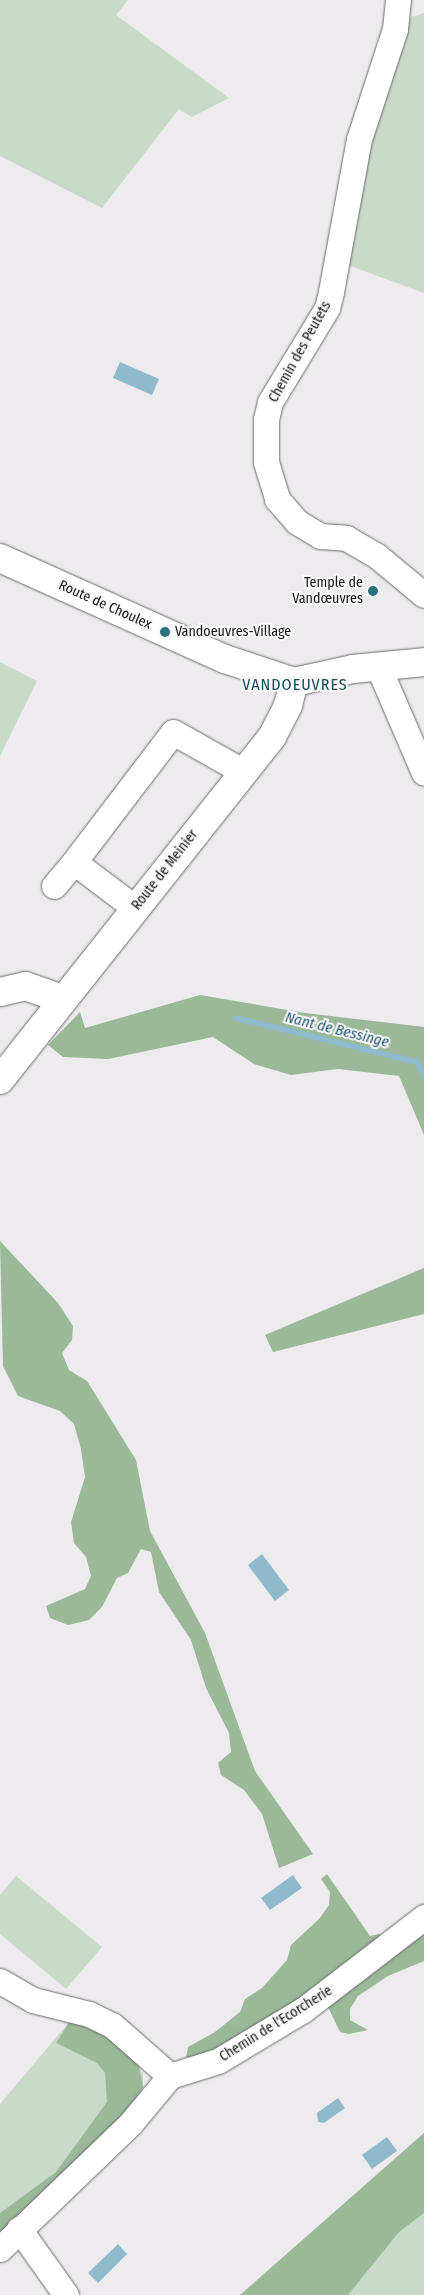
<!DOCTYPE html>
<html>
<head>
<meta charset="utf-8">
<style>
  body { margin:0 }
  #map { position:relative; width:424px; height:2295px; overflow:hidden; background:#edebee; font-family:"Fira Sans Condensed",sans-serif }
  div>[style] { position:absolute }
  .green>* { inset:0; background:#c9dbc8 }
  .forest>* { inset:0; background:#9bb899 }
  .water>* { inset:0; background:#8ebacc }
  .stream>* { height:6px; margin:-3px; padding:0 3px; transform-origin:3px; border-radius:3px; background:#8ebacc }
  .roads { filter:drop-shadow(0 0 1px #6c6a6d) drop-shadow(0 0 1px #6c6a6d) }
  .street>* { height:25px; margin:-12.5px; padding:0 12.5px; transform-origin:12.5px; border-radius:12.5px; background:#fff }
  .secondary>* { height:28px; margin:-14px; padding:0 14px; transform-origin:14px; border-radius:14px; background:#fff }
  .dots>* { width:14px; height:14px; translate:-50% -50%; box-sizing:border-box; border:2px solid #faf8fb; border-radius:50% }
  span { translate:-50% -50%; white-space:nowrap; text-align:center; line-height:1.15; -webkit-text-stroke:4px #faf8fb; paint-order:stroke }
  .street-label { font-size:14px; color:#161516 }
  .poi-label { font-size:14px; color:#161516 }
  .right { translate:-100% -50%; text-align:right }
  .left { translate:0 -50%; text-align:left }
  .water-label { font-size:15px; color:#1e576b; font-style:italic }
  .quarter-label { font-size:16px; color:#144f59; letter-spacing:1px }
</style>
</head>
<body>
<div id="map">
  <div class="green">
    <i style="clip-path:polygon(0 0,128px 0,116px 15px,229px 98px,192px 117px,179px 109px,102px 208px,0 156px)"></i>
    <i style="clip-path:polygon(424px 13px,424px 293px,345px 264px,378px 115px,411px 17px)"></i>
    <i style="clip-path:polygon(0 662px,37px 681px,0 756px)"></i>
    <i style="clip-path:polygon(16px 1876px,102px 1947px,66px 1989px,0 1934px,0 1895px)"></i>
    <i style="clip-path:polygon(70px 2021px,143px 2073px,143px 2087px,0 2235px,0 2104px)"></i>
    <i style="clip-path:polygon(424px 2133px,424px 2295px,240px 2295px)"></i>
  </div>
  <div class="forest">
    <i style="clip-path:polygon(200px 995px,305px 1013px,424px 1027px,424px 1135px,399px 1076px,338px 1069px,291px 1075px,254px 1064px,213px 1037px,108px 1059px,63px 1057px,48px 1045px,80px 1012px,85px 1028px)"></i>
    <i style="clip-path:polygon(0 1241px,58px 1303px,73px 1326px,72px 1340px,62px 1353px,69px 1370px,87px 1381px,136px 1460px,150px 1531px,205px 1633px,255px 1771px,313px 1854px,279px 1868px,262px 1814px,244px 1790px,221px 1775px,218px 1763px,231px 1752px,229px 1733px,206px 1688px,191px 1640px,159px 1592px,151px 1552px,141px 1549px,128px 1573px,117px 1578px,102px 1607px,89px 1620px,68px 1625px,50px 1618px,46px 1606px,85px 1589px,91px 1576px,86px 1557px,74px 1543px,71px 1522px,85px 1477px,81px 1449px,74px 1424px,60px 1411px,18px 1396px,3px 1366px)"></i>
    <i style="clip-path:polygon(424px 1268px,424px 1314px,273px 1352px,265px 1335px)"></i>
    <i style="clip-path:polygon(327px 1874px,370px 1936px,379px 1934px,384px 1938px,306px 1996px,211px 2051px,186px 2058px,188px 2047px,215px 2032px,240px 2012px,245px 1999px,262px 1988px,287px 1960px,291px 1945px,320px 1918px,329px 1905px,330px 1892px,321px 1879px)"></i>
    <i style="clip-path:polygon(424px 1930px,424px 1961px,388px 1976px,358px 1996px,350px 2009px,350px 2020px,368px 2030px,349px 2034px,340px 2032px,328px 2007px,383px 1966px)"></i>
    <i style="clip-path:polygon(70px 2021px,99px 2031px,138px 2060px,143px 2087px,131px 2108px,0 2235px,0 2213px,56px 2172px,107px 2102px,105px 2073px,97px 2063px,56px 2043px)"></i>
    <i style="clip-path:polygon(424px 2133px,424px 2213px,399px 2232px,348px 2295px,240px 2295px)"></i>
  </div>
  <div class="water">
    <i style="clip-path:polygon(120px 362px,159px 379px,152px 395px,113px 378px)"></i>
    <i style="clip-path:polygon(262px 1554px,289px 1590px,275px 1601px,248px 1565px)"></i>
    <i style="clip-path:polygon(293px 1875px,302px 1888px,270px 1910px,261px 1898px)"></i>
    <i style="clip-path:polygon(338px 2098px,345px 2108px,324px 2123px,318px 2122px,317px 2113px)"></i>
    <i style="clip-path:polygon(387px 2137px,397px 2151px,372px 2169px,362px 2155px)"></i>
    <i style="clip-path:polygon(118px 2244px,127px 2254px,98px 2283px,88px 2273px)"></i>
  </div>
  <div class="stream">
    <i style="left:236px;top:1018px;width:186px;rotate:13.7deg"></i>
    <i style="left:417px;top:1062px;width:16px;rotate:63deg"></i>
  </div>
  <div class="roads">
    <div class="street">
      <i style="left:398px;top:0;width:29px;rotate:96deg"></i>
      <i style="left:395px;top:29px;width:116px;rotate:108.1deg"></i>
      <i style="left:359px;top:139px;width:156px;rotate:100.4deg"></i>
      <i style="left:331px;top:292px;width:16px;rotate:104deg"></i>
      <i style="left:327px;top:308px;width:110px;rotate:121.2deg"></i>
      <i style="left:270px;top:402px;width:17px;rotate:103deg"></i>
      <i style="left:266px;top:419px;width:43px;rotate:90deg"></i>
      <i style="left:266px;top:462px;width:39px;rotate:73deg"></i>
      <i style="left:277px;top:499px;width:30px;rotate:49deg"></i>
      <i style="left:297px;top:522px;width:27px;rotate:31deg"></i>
      <i style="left:320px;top:536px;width:26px;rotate:4deg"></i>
      <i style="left:346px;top:538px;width:36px;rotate:30deg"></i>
      <i style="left:377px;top:556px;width:61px;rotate:39.7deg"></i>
      <i style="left:378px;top:666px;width:116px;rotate:66.7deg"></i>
      <i style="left:54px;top:886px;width:31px;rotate:-50deg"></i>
      <i style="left:135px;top:908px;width:76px;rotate:-143deg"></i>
      <i style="left:74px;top:862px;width:163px;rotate:-52.7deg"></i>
      <i style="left:173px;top:732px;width:81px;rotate:29.4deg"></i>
      <i style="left:0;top:1981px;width:38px;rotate:30deg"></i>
      <i style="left:33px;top:2000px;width:58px;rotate:14deg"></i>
      <i style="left:89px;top:2014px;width:25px;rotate:26deg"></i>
      <i style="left:112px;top:2025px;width:77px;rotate:41.3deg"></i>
      <i style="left:19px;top:2229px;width:81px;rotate:54.5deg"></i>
      <i style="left:0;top:2249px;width:180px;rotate:-43.9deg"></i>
      <i style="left:130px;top:2124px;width:62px;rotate:-50.2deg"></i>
      <i style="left:170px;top:2076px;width:50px;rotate:-17.4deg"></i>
      <i style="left:218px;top:2061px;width:99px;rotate:-31deg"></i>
      <i style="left:303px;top:2010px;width:153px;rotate:-37.5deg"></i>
    </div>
    <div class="secondary">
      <i style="left:0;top:558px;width:247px;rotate:24.2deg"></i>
      <i style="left:225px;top:659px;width:73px;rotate:18.4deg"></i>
      <i style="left:294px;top:682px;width:60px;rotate:-12.4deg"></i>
      <i style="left:353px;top:669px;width:71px;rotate:-5.6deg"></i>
      <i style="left:0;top:992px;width:26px;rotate:-13deg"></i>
      <i style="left:25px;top:986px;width:39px;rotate:19deg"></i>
      <i style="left:0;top:1080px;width:438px;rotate:-51.6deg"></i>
      <i style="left:272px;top:737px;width:36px;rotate:-63deg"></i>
      <i style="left:288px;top:705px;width:24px;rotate:-75deg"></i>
    </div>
  </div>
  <div class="dots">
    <i style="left:373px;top:591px;background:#2b727e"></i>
    <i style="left:165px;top:632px;background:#2b727e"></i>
  </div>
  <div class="street-label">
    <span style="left:300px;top:352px;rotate:-61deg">Chemin des Peutets</span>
    <span style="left:105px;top:605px;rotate:24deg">Route de Choulex</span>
    <span style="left:165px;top:870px;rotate:-52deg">Route de Meinier</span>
    <span style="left:276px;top:2024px;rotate:-32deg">Chemin de l'Ecorcherie</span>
  </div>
  <div class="poi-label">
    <span class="right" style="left:363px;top:591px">Temple de<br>Vandœuvres</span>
    <span class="left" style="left:175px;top:632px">Vandoeuvres-Village</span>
  </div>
  <div class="water-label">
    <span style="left:337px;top:1030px;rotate:14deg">Nant de Bessinge</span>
  </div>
  <div class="quarter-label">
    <span style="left:295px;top:685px">VANDOEUVRES</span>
  </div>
</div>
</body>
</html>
